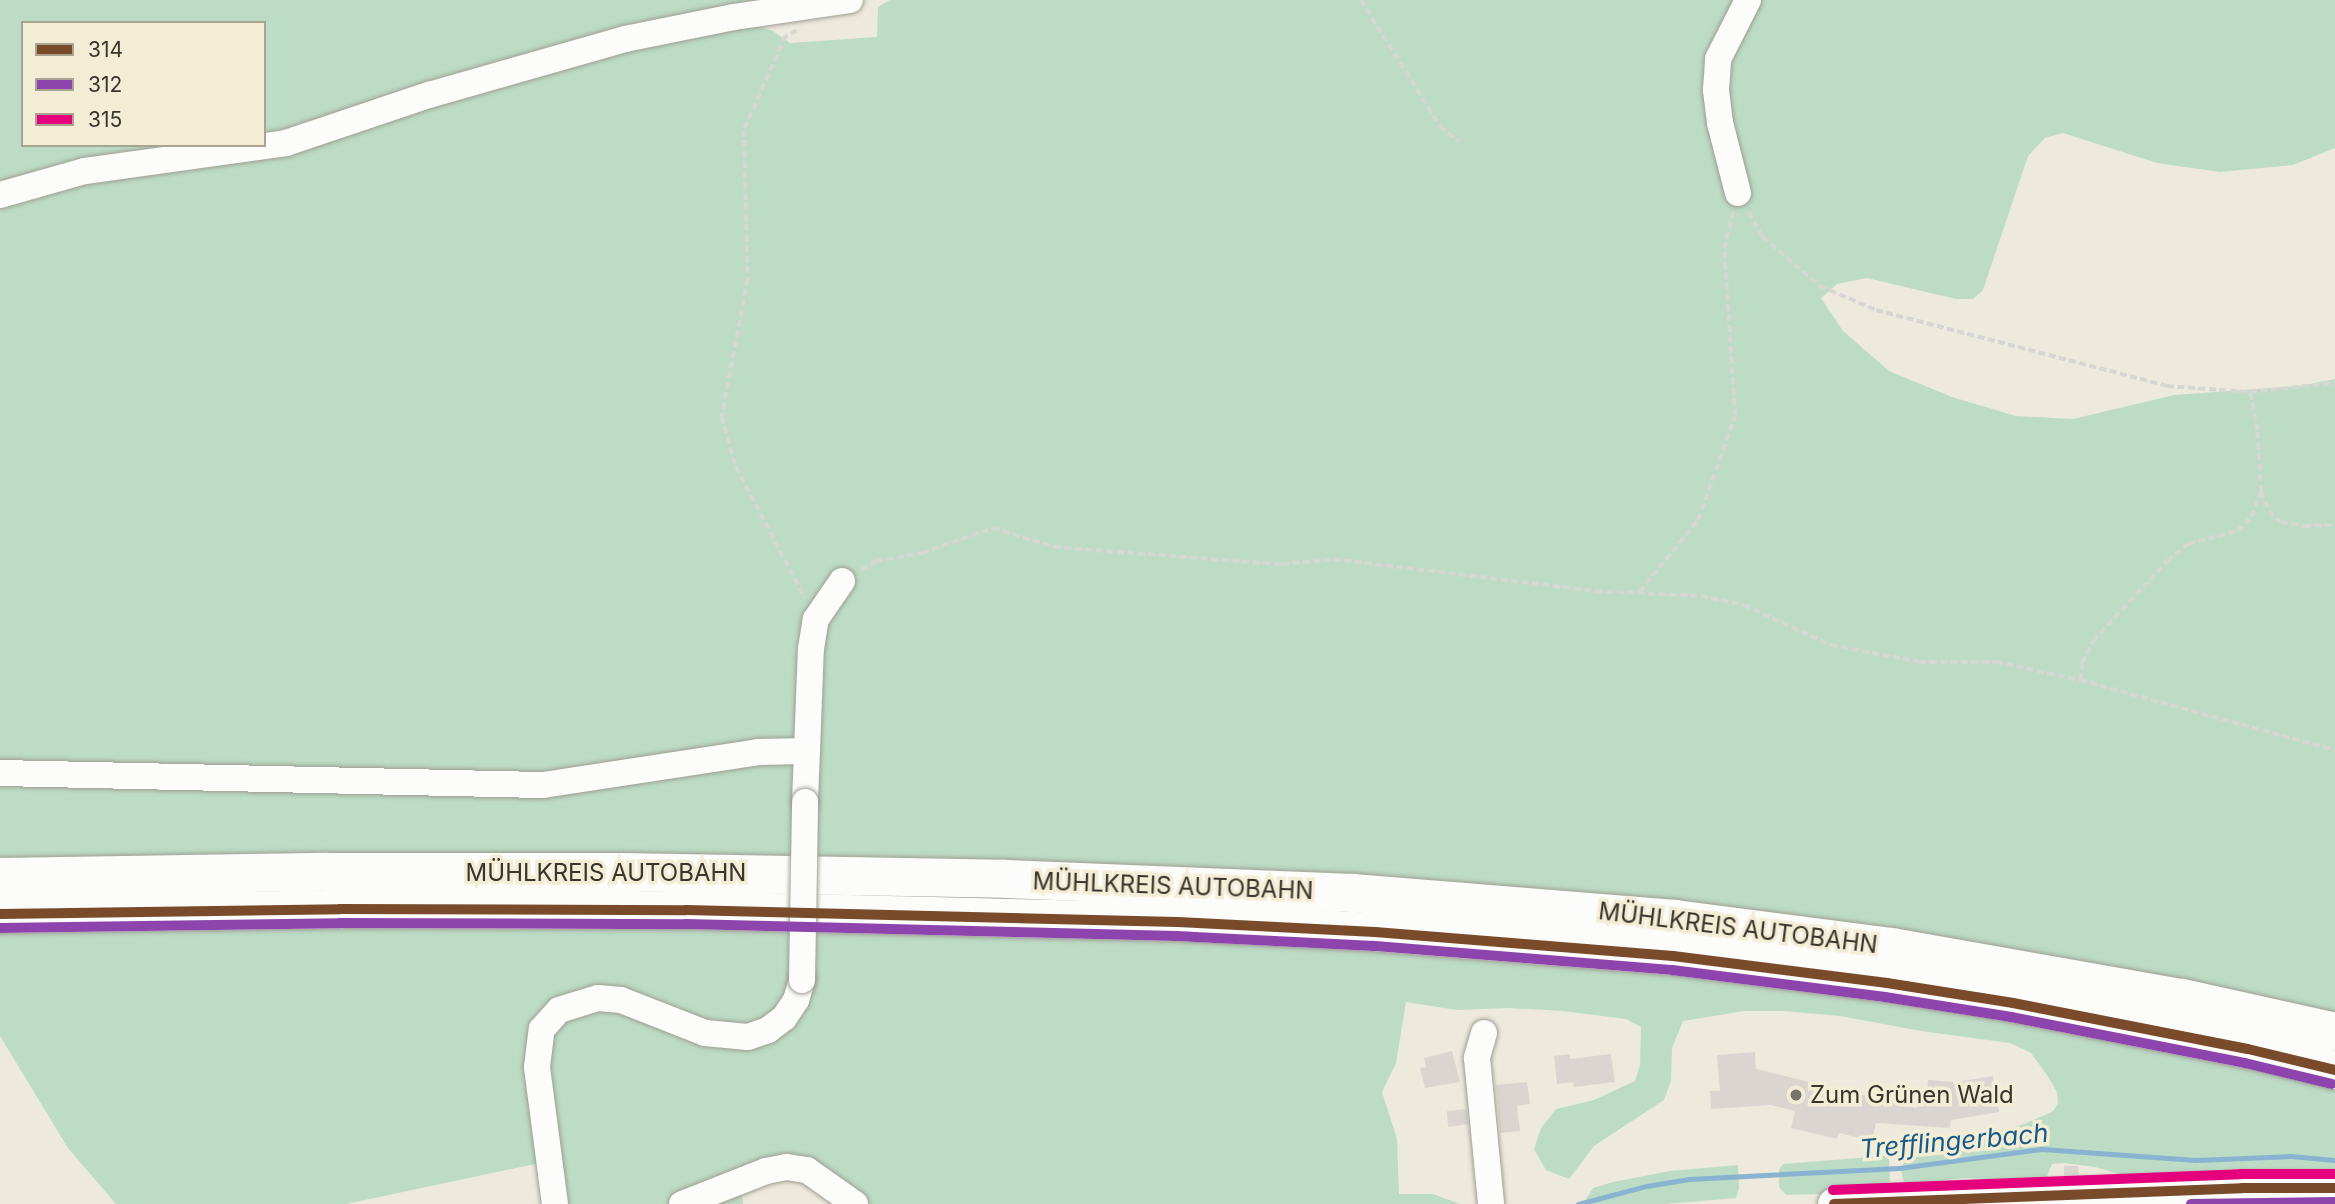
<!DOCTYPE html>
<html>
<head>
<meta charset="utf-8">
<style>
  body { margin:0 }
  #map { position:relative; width:2335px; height:1204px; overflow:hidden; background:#edeadd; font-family:Inter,sans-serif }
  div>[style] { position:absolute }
  .green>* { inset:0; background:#bcdcc6 }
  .stream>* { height:5px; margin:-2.5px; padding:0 2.5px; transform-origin:2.5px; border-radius:2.5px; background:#8ab3d1 }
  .building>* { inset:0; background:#dbd5d1 }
  .path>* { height:3.5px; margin-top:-1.75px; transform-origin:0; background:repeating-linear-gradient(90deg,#d6d6d2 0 7px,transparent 0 10.5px) }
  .roads { filter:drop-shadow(0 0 2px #a09e94) drop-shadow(0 0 2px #a09e94) }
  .minor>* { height:26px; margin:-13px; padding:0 13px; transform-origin:13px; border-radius:13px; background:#fcfcfa }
  .major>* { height:33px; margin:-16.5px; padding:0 16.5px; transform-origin:16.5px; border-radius:16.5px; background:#fcfcfa }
  .highway>* { height:38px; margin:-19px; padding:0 19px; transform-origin:19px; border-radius:19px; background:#fcfcfa }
  .bridges { filter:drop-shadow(0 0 2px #a09e94) drop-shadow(0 0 2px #a09e94) }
  .minor-bridge>* { height:26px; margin:-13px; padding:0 13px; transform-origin:13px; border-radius:13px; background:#fcfcfa }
  .bus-1>* { height:10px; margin:-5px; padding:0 5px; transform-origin:5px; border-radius:5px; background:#7a4b2a }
  .bus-2>* { height:10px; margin:-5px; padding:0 5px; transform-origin:5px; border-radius:5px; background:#8e44ad }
  .bus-3>* { height:10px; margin:-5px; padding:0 5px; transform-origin:5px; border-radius:5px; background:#e5007d }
  .dots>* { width:19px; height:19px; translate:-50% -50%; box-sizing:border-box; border:4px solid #f4edd6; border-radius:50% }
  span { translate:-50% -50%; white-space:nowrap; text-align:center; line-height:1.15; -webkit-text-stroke:7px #f4edd6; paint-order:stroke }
  .street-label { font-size:24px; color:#38352c }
  .poi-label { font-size:24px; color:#38352c }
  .left { translate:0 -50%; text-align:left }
  .water-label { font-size:26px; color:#165a89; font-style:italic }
  .legend { position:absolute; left:21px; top:21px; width:245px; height:126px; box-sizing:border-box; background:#f4edd6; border:2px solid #a9a392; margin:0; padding:9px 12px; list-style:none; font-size:21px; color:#38352c }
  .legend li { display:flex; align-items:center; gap:14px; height:35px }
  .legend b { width:35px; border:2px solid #a9a392 }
</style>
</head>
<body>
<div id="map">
  <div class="green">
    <i style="clip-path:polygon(evenodd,0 0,802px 0,520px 75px,751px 24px,773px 31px,790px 43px,877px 37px,878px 7px,890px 0,2335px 0,2335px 148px,2293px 165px,2220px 172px,2157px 163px,2063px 133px,2045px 138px,2028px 156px,1983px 290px,1973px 299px,1956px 299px,1867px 278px,1837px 284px,1821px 298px,1843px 331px,1889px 371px,1952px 397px,2016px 416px,2073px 419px,2174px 395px,2300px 386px,2335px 379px,2335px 1204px,2154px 1184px,2095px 1167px,2064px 1163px,2052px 1164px,2045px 1181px,1965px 1178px,1936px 1181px,1906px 1191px,1901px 1171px,1906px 1154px,1975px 1139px,2024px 1124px,2052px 1112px,2058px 1104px,2057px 1092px,2047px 1075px,2031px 1053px,2010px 1043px,1921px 1031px,1840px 1016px,1783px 1011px,1744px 1011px,1683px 1021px,1672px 1048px,1671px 1081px,1664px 1100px,1594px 1146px,1569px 1179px,1546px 1170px,1534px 1149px,1541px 1128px,1556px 1109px,1594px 1100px,1635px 1081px,1640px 1065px,1641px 1027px,1626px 1019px,1563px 1011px,1508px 1008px,1457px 1010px,1406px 1002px,1396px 1063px,1382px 1092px,1397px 1139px,1399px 1194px,1433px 1194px,1460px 1204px,847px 1204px,800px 1176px,756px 1182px,742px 1195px,743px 1204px,560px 1204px,554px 1160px,346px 1204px,116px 1204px,68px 1148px,0 1036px,0 0,23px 23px,264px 23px,264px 145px,23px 145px,23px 23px)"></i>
    <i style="clip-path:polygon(1884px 1156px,1889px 1159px,1890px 1181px,1884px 1192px,1786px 1195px,1779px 1187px,1779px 1170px,1783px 1164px)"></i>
    <i style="clip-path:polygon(1738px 1165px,1739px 1189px,1736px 1198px,1666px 1204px,1586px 1204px,1585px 1201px,1593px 1188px,1613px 1182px,1670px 1171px)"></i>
  </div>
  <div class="stream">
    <i style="left:1578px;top:1204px;width:70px;rotate:-14.8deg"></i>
    <i style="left:1646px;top:1186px;width:44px;rotate:-9.2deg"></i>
    <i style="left:1689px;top:1179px;width:210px;rotate:-3deg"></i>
    <i style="left:1899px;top:1168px;width:144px;rotate:-7.6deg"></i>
    <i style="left:2042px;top:1149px;width:154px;rotate:4.1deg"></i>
    <i style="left:2196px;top:1160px;width:95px;rotate:-2.4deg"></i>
    <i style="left:2291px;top:1156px;width:44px;rotate:5.2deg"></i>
  </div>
  <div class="building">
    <i style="clip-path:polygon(1452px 1051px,1460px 1082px,1425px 1088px,1420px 1068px,1426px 1067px,1424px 1058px)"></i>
    <i style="clip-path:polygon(1755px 1052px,1756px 1069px,1916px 1108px,1921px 1091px,1927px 1091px,1928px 1080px,1956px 1082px,1993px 1076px,1999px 1112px,1951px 1120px,1950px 1128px,1876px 1123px,1872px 1141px,1839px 1133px,1837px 1139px,1791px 1128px,1795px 1111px,1771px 1105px,1711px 1109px,1710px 1091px,1720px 1091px,1717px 1055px)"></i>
    <i style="clip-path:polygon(1570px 1054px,1570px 1059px,1611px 1054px,1615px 1082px,1574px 1087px,1573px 1082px,1557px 1084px,1554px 1056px)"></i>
    <i style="clip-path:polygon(1527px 1082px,1530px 1104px,1517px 1106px,1520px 1131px,1500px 1133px,1496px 1085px)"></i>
    <i style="clip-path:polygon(1466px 1109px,1468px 1124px,1448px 1127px,1447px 1111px)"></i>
    <i style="clip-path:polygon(2064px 1166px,2078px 1166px,2079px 1175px,2064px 1176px)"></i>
  </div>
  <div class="path">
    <i style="left:1361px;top:0;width:149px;rotate:57.9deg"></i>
    <i style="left:1440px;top:126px;width:25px;rotate:40deg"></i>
    <i style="left:797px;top:31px;width:12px;rotate:156deg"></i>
    <i style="left:786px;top:36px;width:103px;rotate:114.1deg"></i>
    <i style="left:744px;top:130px;width:149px;rotate:88.5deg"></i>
    <i style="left:748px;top:279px;width:140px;rotate:100.7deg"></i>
    <i style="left:722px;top:417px;width:52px;rotate:74.4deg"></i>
    <i style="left:736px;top:467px;width:148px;rotate:62.2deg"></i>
    <i style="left:1749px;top:212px;width:29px;rotate:61deg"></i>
    <i style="left:1763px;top:237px;width:75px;rotate:40.7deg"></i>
    <i style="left:1820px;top:286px;width:61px;rotate:23.2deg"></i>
    <i style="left:1876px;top:310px;width:301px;rotate:14.6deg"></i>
    <i style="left:2167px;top:386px;width:83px;rotate:4.1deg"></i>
    <i style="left:2250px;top:392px;width:85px;rotate:-6deg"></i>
    <i style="left:2261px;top:492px;width:21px;rotate:67deg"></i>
    <i style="left:2269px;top:511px;width:16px;rotate:43deg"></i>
    <i style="left:2281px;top:522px;width:23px;rotate:10deg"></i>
    <i style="left:2304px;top:526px;width:31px;rotate:-2deg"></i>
    <i style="left:861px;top:570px;width:17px;rotate:-31deg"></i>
    <i style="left:876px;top:561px;width:47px;rotate:-9.9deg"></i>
    <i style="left:922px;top:553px;width:75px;rotate:-19.4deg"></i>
    <i style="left:993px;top:528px;width:64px;rotate:17.3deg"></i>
    <i style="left:1054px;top:547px;width:229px;rotate:4.3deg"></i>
    <i style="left:1282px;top:564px;width:52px;rotate:-5.5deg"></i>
    <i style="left:1334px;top:559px;width:264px;rotate:7deg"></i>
    <i style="left:1596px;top:591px;width:105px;rotate:2.7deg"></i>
    <i style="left:1701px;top:596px;width:44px;rotate:11.8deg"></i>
    <i style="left:1744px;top:605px;width:96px;rotate:24.7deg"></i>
    <i style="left:1831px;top:645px;width:90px;rotate:10.9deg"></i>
    <i style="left:1919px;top:662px;width:77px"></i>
    <i style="left:1996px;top:662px;width:86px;rotate:12.1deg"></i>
    <i style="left:2080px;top:680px;width:264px;rotate:15.4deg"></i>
    <i style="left:1639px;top:592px;width:93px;rotate:-50.7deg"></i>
    <i style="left:1698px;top:520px;width:110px;rotate:-70.4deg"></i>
    <i style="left:1735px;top:416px;width:167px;rotate:-93.8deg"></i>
    <i style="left:1724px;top:249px;width:38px;rotate:-76deg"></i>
    <i style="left:2080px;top:680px;width:17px;rotate:-83deg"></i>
    <i style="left:2082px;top:663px;width:25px;rotate:-63deg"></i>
    <i style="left:2093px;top:641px;width:109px;rotate:-47.2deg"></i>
    <i style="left:2167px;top:561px;width:27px;rotate:-39deg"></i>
    <i style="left:2188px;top:544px;width:51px;rotate:-14.9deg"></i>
    <i style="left:2237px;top:531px;width:20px;rotate:-45deg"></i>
    <i style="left:2251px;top:517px;width:27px;rotate:-68deg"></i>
    <i style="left:2261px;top:492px;width:61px;rotate:-93.8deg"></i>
    <i style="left:2257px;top:431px;width:40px;rotate:-100deg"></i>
  </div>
  <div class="roads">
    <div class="minor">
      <i style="left:1738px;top:193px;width:72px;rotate:-104.4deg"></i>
      <i style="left:1720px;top:123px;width:33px;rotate:-97deg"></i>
      <i style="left:1716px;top:90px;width:31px;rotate:-86deg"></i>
      <i style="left:1718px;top:59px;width:66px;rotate:-63deg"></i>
      <i style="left:0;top:195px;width:88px;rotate:-15.8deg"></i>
      <i style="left:85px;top:171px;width:203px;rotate:-7.9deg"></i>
      <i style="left:286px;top:143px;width:151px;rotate:-18.6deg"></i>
      <i style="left:429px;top:95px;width:204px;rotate:-15.9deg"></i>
      <i style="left:625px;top:39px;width:111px;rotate:-11.4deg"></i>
      <i style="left:734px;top:17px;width:117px;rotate:-8.3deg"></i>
      <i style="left:0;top:773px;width:543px;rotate:1.27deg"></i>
      <i style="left:543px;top:785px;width:218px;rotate:-8.7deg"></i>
      <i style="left:758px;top:752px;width:49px;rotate:-1.2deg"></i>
      <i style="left:805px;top:802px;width:153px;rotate:-87.8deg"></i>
      <i style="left:811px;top:649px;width:30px;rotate:-81deg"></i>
      <i style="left:816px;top:619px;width:46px;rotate:-55.6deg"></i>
      <i style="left:1484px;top:1033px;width:26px;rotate:106deg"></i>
      <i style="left:1477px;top:1058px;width:147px;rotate:84.5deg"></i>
      <i style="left:555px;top:1204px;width:138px;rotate:-97.5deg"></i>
      <i style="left:537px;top:1067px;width:38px;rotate:-83deg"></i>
      <i style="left:542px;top:1029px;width:25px;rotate:-48deg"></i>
      <i style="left:559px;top:1010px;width:41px;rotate:-17.1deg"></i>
      <i style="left:598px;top:998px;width:23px;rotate:5deg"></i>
      <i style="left:621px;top:1000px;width:90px;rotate:21.4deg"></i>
      <i style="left:705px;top:1033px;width:43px;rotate:5.3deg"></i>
      <i style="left:748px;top:1037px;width:21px;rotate:-19deg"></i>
      <i style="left:768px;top:1030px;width:20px;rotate:-37deg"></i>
      <i style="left:784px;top:1018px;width:22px;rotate:-56deg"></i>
      <i style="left:796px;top:1000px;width:21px;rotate:-73deg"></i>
      <i style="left:682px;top:1204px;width:90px;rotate:-21.4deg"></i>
      <i style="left:766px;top:1171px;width:21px;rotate:-11deg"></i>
      <i style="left:787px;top:1167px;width:20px;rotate:9deg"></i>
      <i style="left:807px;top:1170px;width:59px;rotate:35.3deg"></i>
    </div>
    <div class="major">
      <i style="left:1834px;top:1204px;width:408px;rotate:-2.2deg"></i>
      <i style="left:2242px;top:1188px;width:93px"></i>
    </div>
    <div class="highway">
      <i style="left:0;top:877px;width:327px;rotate:-0.9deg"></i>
      <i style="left:327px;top:872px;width:295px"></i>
      <i style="left:622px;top:872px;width:384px;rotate:1deg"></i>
      <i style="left:1006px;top:879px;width:347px;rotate:2.3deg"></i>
      <i style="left:1353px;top:893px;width:323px;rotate:4.6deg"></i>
      <i style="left:1675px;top:919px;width:219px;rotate:7.4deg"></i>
      <i style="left:1892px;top:947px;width:294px;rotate:10deg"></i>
      <i style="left:2182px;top:998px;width:157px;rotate:12.5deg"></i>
      <i style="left:0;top:914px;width:340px;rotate:-0.8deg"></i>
      <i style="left:340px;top:909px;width:346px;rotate:0.2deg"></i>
      <i style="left:686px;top:910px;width:492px;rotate:1.4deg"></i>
      <i style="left:1178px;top:922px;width:197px;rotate:2.9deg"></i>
      <i style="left:1375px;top:932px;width:299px;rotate:4.6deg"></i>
      <i style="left:1673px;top:956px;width:216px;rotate:7.2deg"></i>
      <i style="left:1887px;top:983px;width:128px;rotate:9deg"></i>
      <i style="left:2013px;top:1003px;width:239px;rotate:11.1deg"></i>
      <i style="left:2248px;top:1049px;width:89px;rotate:13.6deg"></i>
    </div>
  </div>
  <div class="bridges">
    <div class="minor-bridge">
      <i style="left:802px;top:980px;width:178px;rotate:-89deg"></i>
    </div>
  </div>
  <div class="bus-1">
    <i style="left:0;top:914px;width:340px;rotate:-0.8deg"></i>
    <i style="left:340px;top:909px;width:346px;rotate:0.2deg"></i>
    <i style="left:686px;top:910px;width:492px;rotate:1.4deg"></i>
    <i style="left:1178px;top:922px;width:197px;rotate:2.9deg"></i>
    <i style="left:1375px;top:932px;width:299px;rotate:4.6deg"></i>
    <i style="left:1673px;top:956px;width:216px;rotate:7.2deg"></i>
    <i style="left:1887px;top:983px;width:128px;rotate:9deg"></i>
    <i style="left:2013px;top:1003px;width:239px;rotate:11.1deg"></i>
    <i style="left:2248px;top:1049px;width:89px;rotate:13.6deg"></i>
    <i style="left:1834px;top:1204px;width:408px;rotate:-2.2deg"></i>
    <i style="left:2242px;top:1188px;width:93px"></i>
  </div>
  <div class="bus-2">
    <i style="left:0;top:928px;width:340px;rotate:-0.8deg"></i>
    <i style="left:340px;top:923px;width:346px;rotate:0.2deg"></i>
    <i style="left:686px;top:924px;width:491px;rotate:1.4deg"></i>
    <i style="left:1177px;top:936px;width:197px;rotate:2.9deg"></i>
    <i style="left:1374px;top:946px;width:299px;rotate:4.6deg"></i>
    <i style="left:1672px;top:970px;width:215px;rotate:7.2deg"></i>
    <i style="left:1885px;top:997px;width:128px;rotate:9deg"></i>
    <i style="left:2011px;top:1017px;width:238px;rotate:11.1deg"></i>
    <i style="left:2245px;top:1063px;width:89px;rotate:13.6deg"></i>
    <i style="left:2191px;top:1204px;width:144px;rotate:-0.8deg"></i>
  </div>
  <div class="bus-3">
    <i style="left:1833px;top:1190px;width:408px;rotate:-2.2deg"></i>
    <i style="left:2241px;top:1174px;width:94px"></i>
  </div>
  <div class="dots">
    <i style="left:1796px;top:1095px;background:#77746a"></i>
  </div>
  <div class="street-label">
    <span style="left:606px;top:873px">MÜHLKREIS AUTOBAHN</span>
    <span style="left:1173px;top:886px;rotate:2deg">MÜHLKREIS AUTOBAHN</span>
    <span style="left:1738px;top:928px;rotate:7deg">MÜHLKREIS AUTOBAHN</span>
  </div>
  <div class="poi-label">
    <span class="left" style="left:1810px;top:1095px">Zum Grünen Wald</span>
  </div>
  <div class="water-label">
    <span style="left:1954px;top:1141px;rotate:-5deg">Trefflingerbach</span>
  </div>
  <ul class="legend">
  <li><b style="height:9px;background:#7a4b2a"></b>314</li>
  <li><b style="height:9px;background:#8e44ad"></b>312</li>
  <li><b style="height:9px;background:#e5007d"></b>315</li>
  </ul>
</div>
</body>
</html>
